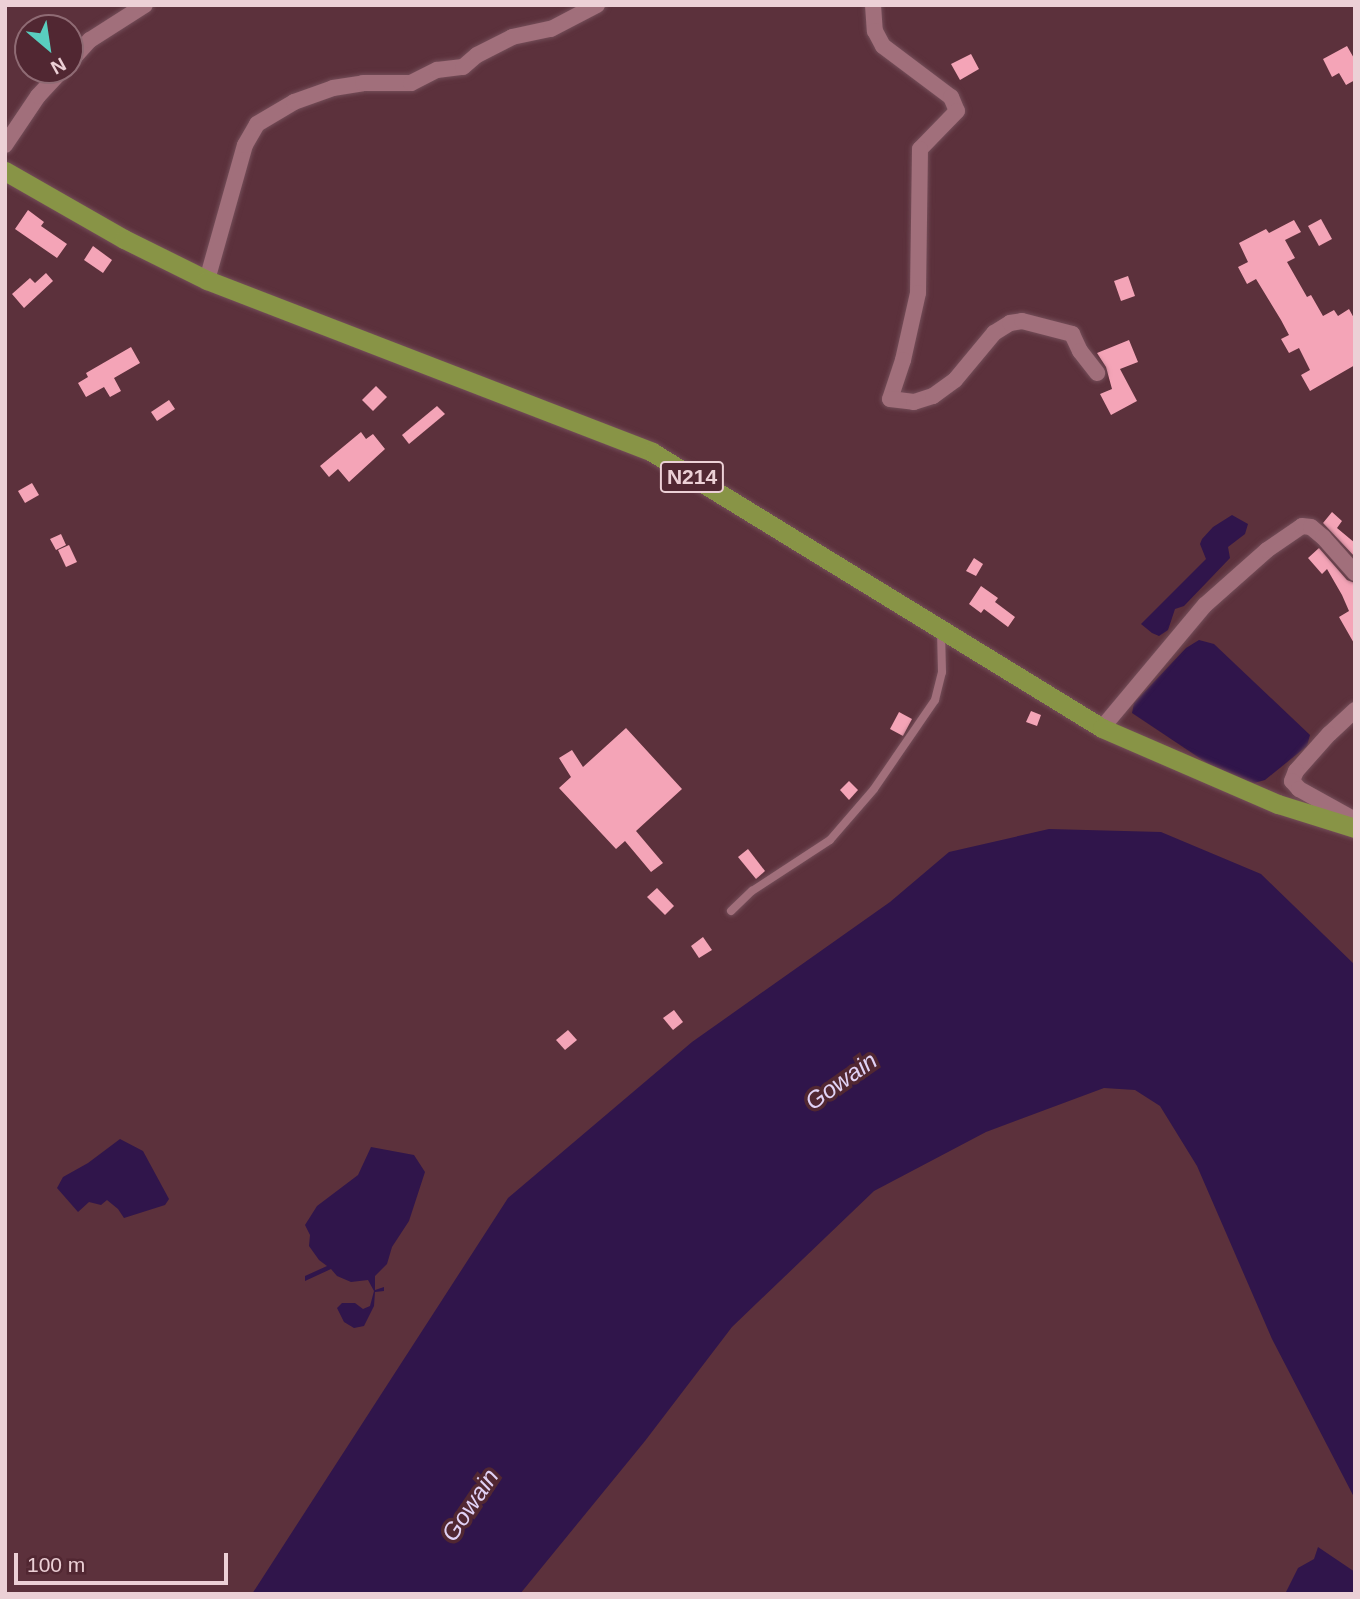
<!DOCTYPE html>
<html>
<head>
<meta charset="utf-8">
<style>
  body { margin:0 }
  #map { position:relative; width:1360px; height:1599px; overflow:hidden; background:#5c313c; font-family:Helvetica,sans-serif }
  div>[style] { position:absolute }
  .water>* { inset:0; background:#30154b }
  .building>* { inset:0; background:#f4a4b7 }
  .roads { filter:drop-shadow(0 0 2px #744e59) drop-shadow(0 0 2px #744e59) }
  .service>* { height:8px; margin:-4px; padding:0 4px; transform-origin:4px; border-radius:4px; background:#a16f7b }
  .minor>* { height:16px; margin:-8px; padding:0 8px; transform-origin:8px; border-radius:8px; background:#a16f7b }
  .trunk>* { height:19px; margin:-9.5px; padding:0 9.5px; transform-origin:9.5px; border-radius:9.5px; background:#889446 }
  span { translate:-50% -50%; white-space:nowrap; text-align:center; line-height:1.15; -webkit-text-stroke:7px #512732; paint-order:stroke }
  .shield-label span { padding:2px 5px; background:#512732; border:2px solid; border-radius:5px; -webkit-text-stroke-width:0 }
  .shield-label { font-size:21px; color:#ecd0d6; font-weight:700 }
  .water-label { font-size:24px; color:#e1d2f6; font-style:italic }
  .frame { position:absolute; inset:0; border:7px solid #ecd0d6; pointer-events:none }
  .north { position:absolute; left:14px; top:14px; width:70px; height:70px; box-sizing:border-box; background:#512732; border:2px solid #8f6b74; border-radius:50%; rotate:151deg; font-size:19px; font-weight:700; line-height:28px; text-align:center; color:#ecd0d6 }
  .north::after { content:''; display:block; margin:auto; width:24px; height:32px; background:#59cebf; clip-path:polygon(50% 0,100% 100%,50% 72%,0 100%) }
  .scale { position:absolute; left:14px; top:1553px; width:214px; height:32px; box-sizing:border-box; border:4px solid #ecd0d6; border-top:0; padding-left:9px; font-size:21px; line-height:24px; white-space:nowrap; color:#ecd0d6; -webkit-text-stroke:5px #512732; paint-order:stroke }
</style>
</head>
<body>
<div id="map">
  <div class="water">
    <i style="clip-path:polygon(1232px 515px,1248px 524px,1245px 534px,1228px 547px,1230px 558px,1184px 606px,1175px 609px,1168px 630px,1159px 636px,1152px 633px,1141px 624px,1206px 559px,1200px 544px,1202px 539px,1213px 527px)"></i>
    <i style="clip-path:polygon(1199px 640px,1214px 644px,1310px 735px,1307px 746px,1265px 780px,1254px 783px,1228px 777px,1132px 713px,1134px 703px,1186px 648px)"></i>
    <i style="clip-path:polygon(1049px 829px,1161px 832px,1261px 874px,1355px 965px,1355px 1499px,1272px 1339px,1197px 1166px,1160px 1106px,1135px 1090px,1104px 1088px,986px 1132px,874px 1191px,732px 1327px,645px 1441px,520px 1594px,252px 1594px,508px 1198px,692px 1042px,890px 902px,949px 852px)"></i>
    <i style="clip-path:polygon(120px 1139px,143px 1151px,169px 1199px,165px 1205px,124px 1218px,118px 1209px,107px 1200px,101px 1205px,89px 1202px,78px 1212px,57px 1188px,63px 1177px,88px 1163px)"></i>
    <i style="clip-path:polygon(371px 1147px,414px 1155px,425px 1172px,409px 1221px,392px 1247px,387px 1264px,375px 1276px,375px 1290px,384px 1287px,384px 1291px,375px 1292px,374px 1306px,364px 1326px,354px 1328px,344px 1322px,337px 1308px,342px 1303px,355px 1303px,363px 1309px,370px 1306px,374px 1291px,368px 1280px,351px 1282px,337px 1276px,331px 1269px,305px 1281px,305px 1276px,327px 1266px,319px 1260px,309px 1246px,310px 1235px,305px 1225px,317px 1206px,358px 1175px)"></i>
    <i style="clip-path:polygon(1318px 1547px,1355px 1572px,1355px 1594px,1285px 1594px,1298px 1568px,1314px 1559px)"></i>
  </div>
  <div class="building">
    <i style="clip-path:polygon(1347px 46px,1355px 60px,1355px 80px,1346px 85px,1339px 73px,1332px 77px,1323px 59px)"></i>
    <i style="clip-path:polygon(971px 54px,979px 69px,960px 80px,951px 64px)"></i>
    <i style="clip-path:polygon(28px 210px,44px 222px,41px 226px,67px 244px,57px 258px,15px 229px)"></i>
    <i style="clip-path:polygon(1321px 219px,1332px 239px,1319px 246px,1308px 226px)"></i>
    <i style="clip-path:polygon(1294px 220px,1301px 232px,1285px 240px,1295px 258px,1287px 262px,1307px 297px,1311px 295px,1323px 316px,1334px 310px,1338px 316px,1349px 309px,1355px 320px,1355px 365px,1310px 391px,1301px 375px,1310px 370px,1299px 348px,1289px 353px,1281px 339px,1289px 335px,1281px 320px,1256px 279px,1247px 284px,1238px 267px,1248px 262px,1239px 243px,1266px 229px,1269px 233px)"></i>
    <i style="clip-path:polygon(93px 246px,112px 260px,103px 273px,84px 260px)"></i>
    <i style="clip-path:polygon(46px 273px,53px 281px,24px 308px,12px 294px,30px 278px,35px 283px)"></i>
    <i style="clip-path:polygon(1128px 276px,1135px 296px,1121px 301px,1114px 281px)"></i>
    <i style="clip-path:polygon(1129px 340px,1138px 362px,1120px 369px,1137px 401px,1111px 415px,1100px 394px,1112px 389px,1106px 367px,1097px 353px)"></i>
    <i style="clip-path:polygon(131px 347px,140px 363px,114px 378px,121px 391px,110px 397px,104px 387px,86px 397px,78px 383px,88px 377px,86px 373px)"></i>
    <i style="clip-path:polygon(376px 386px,387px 397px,373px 411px,362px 400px)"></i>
    <i style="clip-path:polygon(169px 400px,175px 409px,157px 421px,151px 412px)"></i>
    <i style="clip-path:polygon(437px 406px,445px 414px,409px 444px,402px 435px)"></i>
    <i style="clip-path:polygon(361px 432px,366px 439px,373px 434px,385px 449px,349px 482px,338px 469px,329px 477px,320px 466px)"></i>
    <i style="clip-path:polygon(32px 483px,39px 495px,25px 503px,18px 491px)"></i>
    <i style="clip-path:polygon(1332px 512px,1342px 521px,1337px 528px,1355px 543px,1355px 557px,1323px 523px)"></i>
    <i style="clip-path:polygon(61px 534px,66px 545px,56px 550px,50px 539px)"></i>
    <i style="clip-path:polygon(69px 545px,77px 562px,66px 567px,58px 550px)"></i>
    <i style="clip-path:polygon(1319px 548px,1347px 580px,1355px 583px,1355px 645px,1339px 617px,1349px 611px,1342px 595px,1327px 569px,1322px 574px,1308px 558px)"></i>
    <i style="clip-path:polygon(974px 558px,983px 564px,976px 576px,966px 571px)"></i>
    <i style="clip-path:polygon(981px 586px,998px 598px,995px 602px,1015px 617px,1008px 627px,984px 609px,981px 613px,969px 604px)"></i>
    <i style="clip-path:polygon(1031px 711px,1041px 715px,1037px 726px,1026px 722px)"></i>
    <i style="clip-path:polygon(899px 712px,912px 719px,903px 736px,890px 729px)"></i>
    <i style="clip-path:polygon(626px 728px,682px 789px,636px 831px,663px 863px,651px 872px,625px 841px,616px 849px,559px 788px,571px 777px,559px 758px,572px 750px,583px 767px)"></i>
    <i style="clip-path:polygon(849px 781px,858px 790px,849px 800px,840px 790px)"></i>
    <i style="clip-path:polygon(748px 849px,765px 871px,756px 879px,738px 857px)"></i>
    <i style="clip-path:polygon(657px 888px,674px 906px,665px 915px,647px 897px)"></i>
    <i style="clip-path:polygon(703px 937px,712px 950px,699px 958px,691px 946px)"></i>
    <i style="clip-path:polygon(674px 1010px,683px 1022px,673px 1030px,663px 1018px)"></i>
    <i style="clip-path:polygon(568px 1030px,577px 1040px,565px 1050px,556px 1040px)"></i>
  </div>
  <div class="roads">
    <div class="service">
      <i style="left:731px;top:911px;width:29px;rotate:-44deg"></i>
      <i style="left:752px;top:891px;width:93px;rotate:-33.2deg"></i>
      <i style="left:830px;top:840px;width:67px;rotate:-49.2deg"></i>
      <i style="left:874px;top:789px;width:108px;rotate:-55.6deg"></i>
      <i style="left:935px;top:700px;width:29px;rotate:-76deg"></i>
      <i style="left:942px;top:672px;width:41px;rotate:-91.4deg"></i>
    </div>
    <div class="minor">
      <i style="left:873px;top:5px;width:26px;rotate:86deg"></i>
      <i style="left:875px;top:31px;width:17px;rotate:62deg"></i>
      <i style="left:883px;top:46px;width:85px;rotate:36.9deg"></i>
      <i style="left:951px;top:97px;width:15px;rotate:67deg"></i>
      <i style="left:957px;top:111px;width:53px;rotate:134.2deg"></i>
      <i style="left:920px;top:149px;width:144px;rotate:90.8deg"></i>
      <i style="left:918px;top:293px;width:69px;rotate:102.6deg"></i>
      <i style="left:903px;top:360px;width:41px;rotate:108.4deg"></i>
      <i style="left:890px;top:399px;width:24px;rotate:7deg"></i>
      <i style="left:914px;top:402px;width:20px;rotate:-18deg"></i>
      <i style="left:933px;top:396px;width:27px;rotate:-36deg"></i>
      <i style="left:955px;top:380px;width:61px;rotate:-50.3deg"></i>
      <i style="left:994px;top:333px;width:19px;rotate:-32deg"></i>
      <i style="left:1010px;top:323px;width:12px;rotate:-9deg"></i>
      <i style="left:1022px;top:321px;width:52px;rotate:14.6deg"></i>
      <i style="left:1072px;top:334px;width:19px;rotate:65deg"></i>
      <i style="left:1080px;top:351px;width:28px;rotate:52deg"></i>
      <i style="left:70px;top:62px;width:30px;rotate:-48deg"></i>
      <i style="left:90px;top:40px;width:65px;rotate:-32.5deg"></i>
      <i style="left:5px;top:145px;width:59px;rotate:-56deg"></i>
      <i style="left:38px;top:96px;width:35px;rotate:-47deg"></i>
      <i style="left:207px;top:280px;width:140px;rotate:-74.3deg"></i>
      <i style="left:245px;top:145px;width:24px;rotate:-60deg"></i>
      <i style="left:257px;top:124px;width:43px;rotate:-30.7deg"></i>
      <i style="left:294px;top:102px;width:41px;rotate:-19.7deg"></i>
      <i style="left:333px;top:88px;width:30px;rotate:-9deg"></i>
      <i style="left:363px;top:83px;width:48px"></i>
      <i style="left:411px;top:83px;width:29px;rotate:-27deg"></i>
      <i style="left:437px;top:70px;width:26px;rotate:-7deg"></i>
      <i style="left:463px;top:67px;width:18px;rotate:-41deg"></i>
      <i style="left:477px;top:55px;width:39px;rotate:-27deg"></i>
      <i style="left:512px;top:37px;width:40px;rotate:-12deg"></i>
      <i style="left:551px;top:29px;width:52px;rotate:-27.6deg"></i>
      <i style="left:1355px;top:710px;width:35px;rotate:137deg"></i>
      <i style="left:1329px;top:734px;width:50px;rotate:131.7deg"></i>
      <i style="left:1296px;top:771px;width:11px;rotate:112deg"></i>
      <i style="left:1292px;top:781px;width:11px;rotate:49deg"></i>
      <i style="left:1299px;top:789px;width:64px;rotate:29deg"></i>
      <i style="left:1102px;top:728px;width:160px;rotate:-50.1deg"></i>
      <i style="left:1205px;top:605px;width:83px;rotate:-41.6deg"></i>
      <i style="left:1267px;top:550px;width:42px;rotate:-34.4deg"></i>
      <i style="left:1302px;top:526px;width:9px;rotate:6deg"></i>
      <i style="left:1311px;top:527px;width:16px;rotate:40deg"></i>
      <i style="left:1323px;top:537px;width:48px;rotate:48.4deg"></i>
    </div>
    <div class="trunk">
      <i style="left:5px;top:171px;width:137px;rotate:29.7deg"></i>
      <i style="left:124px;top:239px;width:93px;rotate:26.3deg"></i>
      <i style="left:207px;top:280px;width:477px;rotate:21.1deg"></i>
      <i style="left:652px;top:452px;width:528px;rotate:31.52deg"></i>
      <i style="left:1102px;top:728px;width:192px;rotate:23.4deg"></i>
      <i style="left:1278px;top:804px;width:81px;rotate:17.3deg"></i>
    </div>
  </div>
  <div class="shield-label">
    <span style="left:692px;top:477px">N214</span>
  </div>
  <div class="water-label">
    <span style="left:841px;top:1081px;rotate:-35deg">Gowain</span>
    <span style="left:470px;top:1505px;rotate:-56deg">Gowain</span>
  </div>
  <div class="frame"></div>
  <div class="north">N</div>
  <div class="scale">100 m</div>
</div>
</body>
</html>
